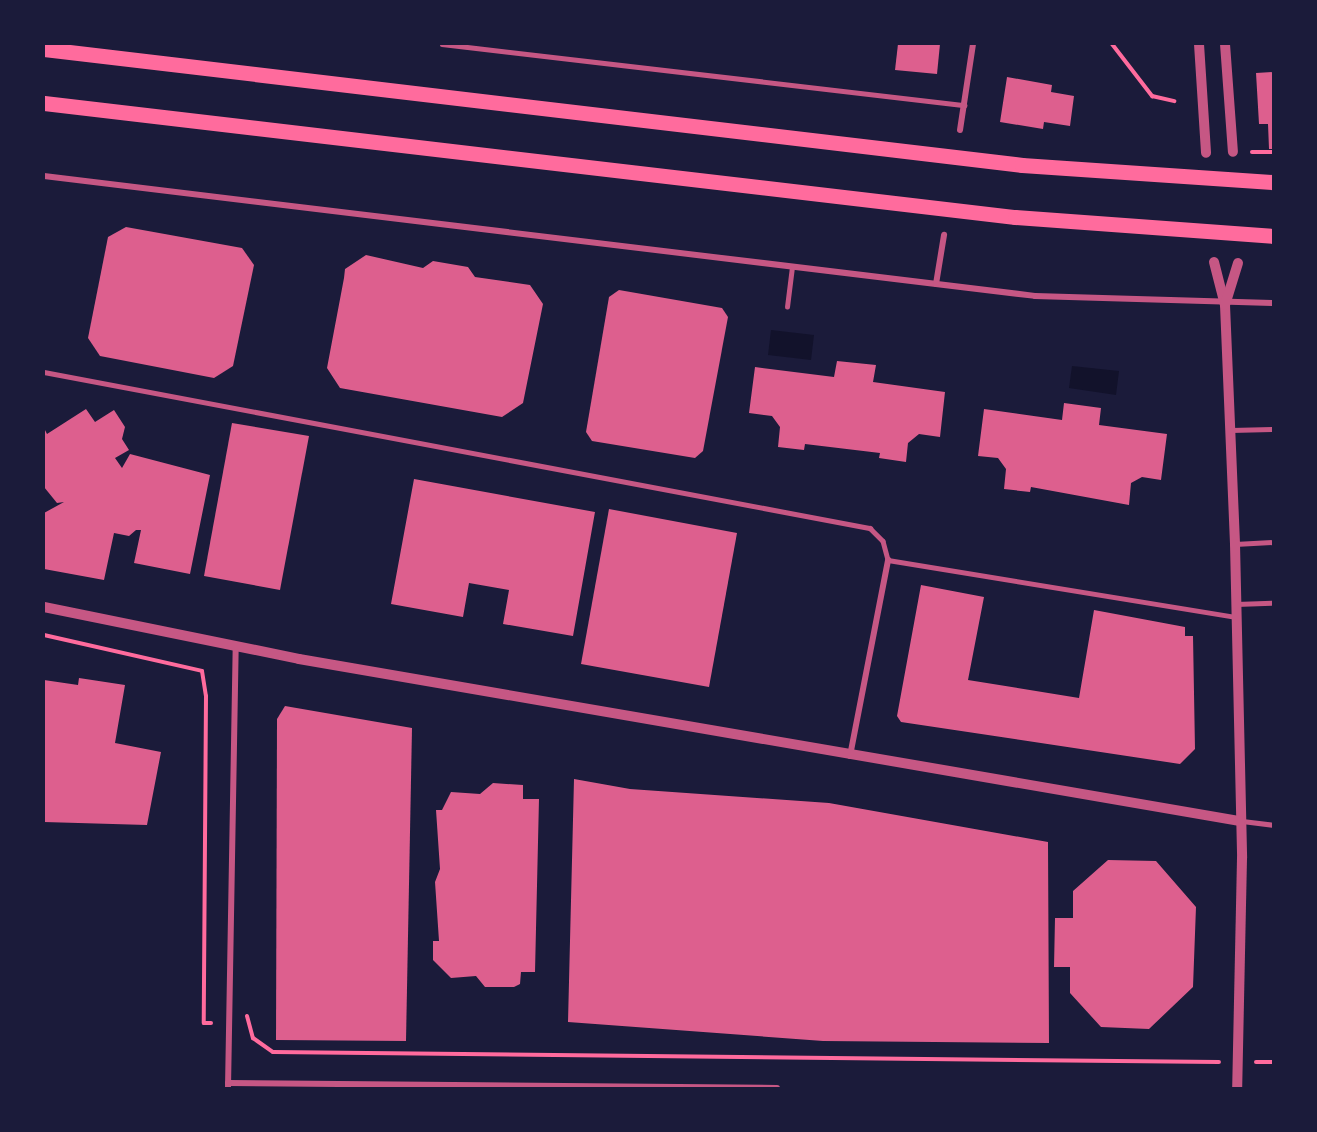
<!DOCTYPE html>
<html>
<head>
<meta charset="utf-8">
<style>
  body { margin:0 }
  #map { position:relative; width:1317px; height:1132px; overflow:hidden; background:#1b1b3a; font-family:Helvetica,sans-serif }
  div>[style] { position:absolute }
  .water>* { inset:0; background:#12122b }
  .building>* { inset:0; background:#dd5f8e }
  .path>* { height:4px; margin:-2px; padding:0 2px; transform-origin:2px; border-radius:2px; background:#ff6b9d }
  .service>* { height:4.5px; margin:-2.25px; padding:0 2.25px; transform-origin:2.25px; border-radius:2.25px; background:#c65784 }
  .pedestrian>* { height:5px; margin:-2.5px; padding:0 2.5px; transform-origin:2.5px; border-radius:2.5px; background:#c65784 }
  .minor>* { height:6px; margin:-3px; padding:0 3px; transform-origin:3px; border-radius:3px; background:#c65784 }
  .tertiary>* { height:10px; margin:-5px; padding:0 5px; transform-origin:5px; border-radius:5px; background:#c65784 }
  .primary>* { height:15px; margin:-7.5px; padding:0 7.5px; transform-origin:7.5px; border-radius:7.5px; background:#ff6b9d }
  span { translate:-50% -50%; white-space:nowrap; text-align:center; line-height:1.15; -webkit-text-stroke:6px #1b1b3a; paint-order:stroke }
  .frame { position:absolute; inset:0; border:45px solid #1b1b3a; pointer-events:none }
</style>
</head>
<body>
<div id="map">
  <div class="water">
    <i style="clip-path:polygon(771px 330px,814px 335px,811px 360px,768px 355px)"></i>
    <i style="clip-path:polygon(1072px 366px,1119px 371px,1116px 395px,1069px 388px)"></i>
  </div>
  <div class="building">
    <i style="clip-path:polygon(898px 44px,940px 44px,937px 74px,895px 70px)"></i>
    <i style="clip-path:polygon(1274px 72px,1274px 149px,1269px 149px,1268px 124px,1259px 124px,1256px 73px)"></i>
    <i style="clip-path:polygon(1007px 77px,1052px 85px,1051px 92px,1074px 96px,1070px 126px,1044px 122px,1043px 129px,1000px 122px)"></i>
    <i style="clip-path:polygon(126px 227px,242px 248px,254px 265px,233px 366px,214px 378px,100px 356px,88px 338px,108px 237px)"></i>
    <i style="clip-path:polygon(366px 255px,423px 268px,433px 261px,468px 267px,475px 277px,530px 285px,543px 304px,523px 403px,502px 417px,340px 388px,327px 368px,344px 278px,345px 269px)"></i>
    <i style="clip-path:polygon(619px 290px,722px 308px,728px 317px,703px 451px,695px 458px,592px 441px,586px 432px,609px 297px)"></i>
    <i style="clip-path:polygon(837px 361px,876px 365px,873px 382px,945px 392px,940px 437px,919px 434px,908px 443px,906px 462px,879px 458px,880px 453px,805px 444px,804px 450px,778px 447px,780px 427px,772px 416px,749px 413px,755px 367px,834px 377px)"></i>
    <i style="clip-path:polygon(1064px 403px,1101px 408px,1099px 425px,1167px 434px,1161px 480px,1142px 477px,1131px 483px,1129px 505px,1031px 487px,1030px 492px,1004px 489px,1006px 469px,998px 458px,978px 456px,984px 409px,1062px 420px)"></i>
    <i style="clip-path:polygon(86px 409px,95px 422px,114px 410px,125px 427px,122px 439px,129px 450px,115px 458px,122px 468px,130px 454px,210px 475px,190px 574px,134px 563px,141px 530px,136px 530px,129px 536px,114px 533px,104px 580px,44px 569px,44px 513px,64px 502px,57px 503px,44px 487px,44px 428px,47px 434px)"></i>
    <i style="clip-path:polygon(232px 423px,309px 436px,280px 590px,204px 576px)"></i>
    <i style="clip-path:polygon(414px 479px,595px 512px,573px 636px,503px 624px,509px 590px,469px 583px,463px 617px,391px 604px)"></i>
    <i style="clip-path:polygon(609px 509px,737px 533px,709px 687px,581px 664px)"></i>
    <i style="clip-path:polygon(921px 585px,984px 597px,968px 680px,1079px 698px,1094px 610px,1185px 627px,1185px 636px,1193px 636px,1195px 749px,1180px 764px,901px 722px,897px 716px)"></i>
    <i style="clip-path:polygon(79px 678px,125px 685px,115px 743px,161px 752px,147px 825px,44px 822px,44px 680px,78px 685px)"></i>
    <i style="clip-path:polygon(285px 706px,412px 728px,406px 1041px,276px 1040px,277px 719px)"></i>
    <i style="clip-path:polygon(574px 779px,630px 789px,829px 803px,1048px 842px,1049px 1043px,823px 1041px,568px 1022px)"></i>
    <i style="clip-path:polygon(493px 783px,523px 785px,523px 799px,539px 799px,535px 972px,521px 972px,520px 984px,514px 987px,485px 987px,476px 976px,451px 978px,433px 960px,433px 941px,439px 941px,435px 882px,440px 869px,436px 810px,442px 810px,451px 792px,480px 794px)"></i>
    <i style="clip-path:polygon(1108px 860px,1156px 861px,1196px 907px,1193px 987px,1149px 1029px,1101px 1027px,1070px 993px,1070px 967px,1054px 967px,1055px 918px,1073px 918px,1073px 891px)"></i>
  </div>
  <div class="path">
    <i style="left:1112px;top:44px;width:66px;rotate:52.4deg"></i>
    <i style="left:1152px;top:96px;width:23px;rotate:13deg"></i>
    <i style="left:1252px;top:152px;width:22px"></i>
    <i style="left:44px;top:635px;width:162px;rotate:12.8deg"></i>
    <i style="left:202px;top:671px;width:25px;rotate:81deg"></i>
    <i style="left:206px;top:696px;width:327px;rotate:90.4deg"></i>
    <i style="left:204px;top:1023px;width:7px"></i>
    <i style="left:247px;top:1016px;width:23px;rotate:75deg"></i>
    <i style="left:253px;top:1038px;width:24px;rotate:35deg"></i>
    <i style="left:273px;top:1052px;width:946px;rotate:0.61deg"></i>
    <i style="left:1256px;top:1062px;width:18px"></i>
  </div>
  <div class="service">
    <i style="left:442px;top:44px;width:526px;rotate:6.67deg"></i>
    <i style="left:787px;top:307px;width:40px;rotate:-82.9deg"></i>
    <i style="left:44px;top:372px;width:841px;rotate:10.7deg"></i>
    <i style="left:870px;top:528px;width:18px;rotate:45deg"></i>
    <i style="left:883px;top:541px;width:20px;rotate:75deg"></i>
    <i style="left:888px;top:560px;width:353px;rotate:9.3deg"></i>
    <i style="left:1231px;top:430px;width:43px;rotate:-1.3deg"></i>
    <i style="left:1235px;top:544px;width:39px;rotate:-3deg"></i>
    <i style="left:1236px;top:604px;width:38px;rotate:-2deg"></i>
  </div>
  <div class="pedestrian">
    <i style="left:1242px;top:821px;width:32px;rotate:7deg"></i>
  </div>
  <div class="minor">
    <i style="left:960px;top:130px;width:87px;rotate:-81.4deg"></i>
    <i style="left:44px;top:176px;width:998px;rotate:6.9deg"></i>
    <i style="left:1035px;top:296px;width:239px;rotate:1.7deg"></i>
    <i style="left:936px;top:284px;width:50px;rotate:-80.7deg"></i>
    <i style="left:850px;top:756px;width:200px;rotate:-79deg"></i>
    <i style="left:228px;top:1083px;width:549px;rotate:0.52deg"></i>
    <i style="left:228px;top:1088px;width:443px;rotate:-89deg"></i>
  </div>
  <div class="tertiary">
    <i style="left:1199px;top:44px;width:109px;rotate:86.3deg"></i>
    <i style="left:1225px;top:44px;width:108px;rotate:85.8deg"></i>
    <i style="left:1214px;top:262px;width:44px;rotate:75.7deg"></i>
    <i style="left:1225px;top:305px;width:239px;rotate:87.6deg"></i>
    <i style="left:1235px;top:544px;width:314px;rotate:88.7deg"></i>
    <i style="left:1242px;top:858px;width:230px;rotate:91.2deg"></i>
    <i style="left:1225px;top:305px;width:44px;rotate:-72.8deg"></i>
    <i style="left:44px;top:607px;width:260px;rotate:11.5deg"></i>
    <i style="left:299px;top:659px;width:955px;rotate:9.77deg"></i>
  </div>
  <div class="primary">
    <i style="left:44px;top:49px;width:985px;rotate:6.76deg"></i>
    <i style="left:1022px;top:165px;width:253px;rotate:3.9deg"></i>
    <i style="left:44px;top:103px;width:978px;rotate:6.7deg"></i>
    <i style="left:1015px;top:217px;width:260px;rotate:4.2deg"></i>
  </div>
  <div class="frame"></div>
</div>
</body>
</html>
